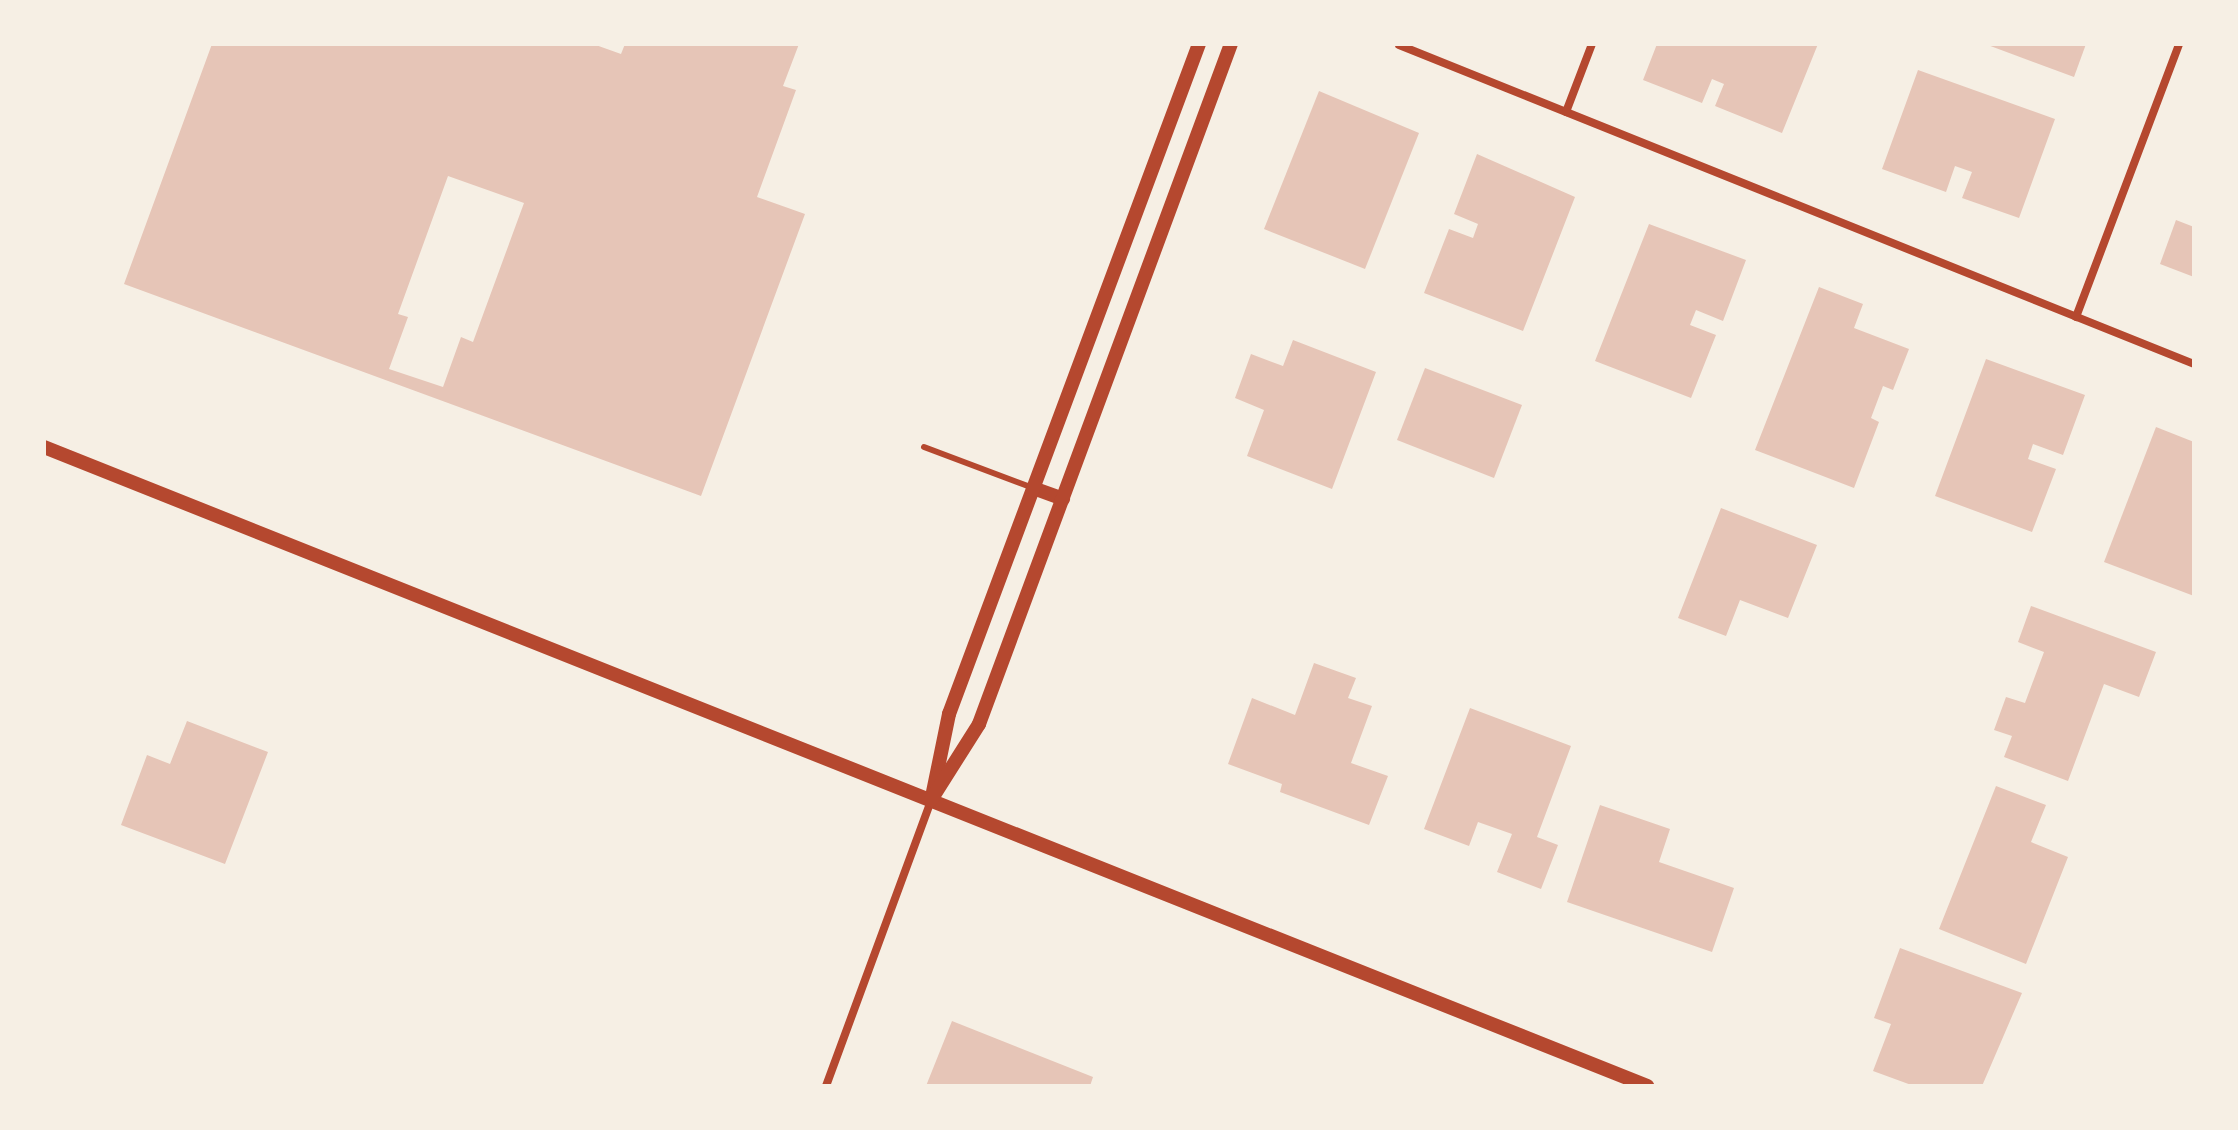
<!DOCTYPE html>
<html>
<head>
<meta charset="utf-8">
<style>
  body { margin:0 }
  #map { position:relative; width:2238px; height:1130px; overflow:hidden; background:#f6efe4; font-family:"Fira Sans Condensed",sans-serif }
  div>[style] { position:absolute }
  .building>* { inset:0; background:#e6c5b7 }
  .service>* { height:6px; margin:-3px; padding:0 3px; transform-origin:3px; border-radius:3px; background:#b5482f }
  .minor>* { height:8px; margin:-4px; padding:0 4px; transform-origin:4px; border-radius:4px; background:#b5482f }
  .tertiary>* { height:14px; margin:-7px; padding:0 7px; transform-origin:7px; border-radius:7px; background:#b5482f }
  span { translate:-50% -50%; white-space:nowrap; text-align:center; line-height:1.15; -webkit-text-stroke:8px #f6efe4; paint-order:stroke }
  .frame { position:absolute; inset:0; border:46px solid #f6efe4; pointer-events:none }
</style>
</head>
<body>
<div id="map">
  <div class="building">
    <i style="clip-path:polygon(evenodd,212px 44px,593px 44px,621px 54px,625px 44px,799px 44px,783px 86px,796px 90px,757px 197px,805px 214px,701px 496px,124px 284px,212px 44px,448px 176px,524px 203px,473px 342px,461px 337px,443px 387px,389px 369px,408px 317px,398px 314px,448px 176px)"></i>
    <i style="clip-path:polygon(1657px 44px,1818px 44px,1782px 133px,1715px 106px,1724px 84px,1712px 79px,1702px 103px,1643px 80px)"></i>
    <i style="clip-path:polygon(1985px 44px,2086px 44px,2074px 77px)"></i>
    <i style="clip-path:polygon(1918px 70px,2055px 119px,2019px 218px,1962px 198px,1972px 172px,1955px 166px,1946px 192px,1882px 169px)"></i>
    <i style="clip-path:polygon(1319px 91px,1419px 133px,1365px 269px,1264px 229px)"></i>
    <i style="clip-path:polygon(1477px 154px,1575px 197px,1523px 331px,1424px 293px,1449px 229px,1473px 238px,1478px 224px,1454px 214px)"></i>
    <i style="clip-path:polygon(2176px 220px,2194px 227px,2194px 277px,2160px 264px)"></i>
    <i style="clip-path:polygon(1649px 224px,1746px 260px,1723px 321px,1696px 310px,1690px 325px,1716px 335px,1691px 398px,1595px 361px)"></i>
    <i style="clip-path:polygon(1819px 287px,1863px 304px,1854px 328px,1909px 349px,1893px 390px,1883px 386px,1871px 418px,1879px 422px,1854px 488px,1755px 450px)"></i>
    <i style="clip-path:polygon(1293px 340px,1376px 372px,1332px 489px,1247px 456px,1264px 410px,1235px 398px,1251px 354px,1283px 366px)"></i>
    <i style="clip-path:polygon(1986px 359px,2085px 395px,2063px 455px,2033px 444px,2028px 459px,2056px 469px,2032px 532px,1935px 496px)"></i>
    <i style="clip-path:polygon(1425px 368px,1522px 405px,1494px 478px,1397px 440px)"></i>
    <i style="clip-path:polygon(2156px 427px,2194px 442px,2194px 596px,2104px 562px)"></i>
    <i style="clip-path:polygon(1721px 508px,1817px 545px,1788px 618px,1740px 600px,1726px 636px,1678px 618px)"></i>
    <i style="clip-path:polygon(2031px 606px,2156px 652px,2139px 697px,2104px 684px,2068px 781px,2004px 757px,2012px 736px,1994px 730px,2006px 697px,2025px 703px,2044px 652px,2018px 642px)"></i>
    <i style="clip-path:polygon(1314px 663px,1356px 678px,1348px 698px,1372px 706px,1351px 763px,1388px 776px,1369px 825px,1280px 792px,1282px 784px,1228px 764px,1252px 698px,1295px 715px)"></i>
    <i style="clip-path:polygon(1470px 708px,1571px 746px,1537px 837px,1558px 845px,1541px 889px,1497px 872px,1512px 834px,1478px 822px,1469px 846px,1424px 829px)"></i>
    <i style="clip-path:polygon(187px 721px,268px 752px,225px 864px,121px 825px,147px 755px,170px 764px)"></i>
    <i style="clip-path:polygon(1996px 786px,2046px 805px,2031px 842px,2068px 857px,2026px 964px,1939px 929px)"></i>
    <i style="clip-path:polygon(1600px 805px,1670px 829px,1659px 862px,1734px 888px,1712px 952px,1567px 902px)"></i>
    <i style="clip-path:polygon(1900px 948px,2022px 993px,1982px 1086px,1914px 1086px,1873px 1071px,1891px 1024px,1874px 1018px)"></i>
    <i style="clip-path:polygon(952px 1021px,1093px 1077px,1090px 1086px,926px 1086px)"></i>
  </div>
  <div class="service">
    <i style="left:924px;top:447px;width:116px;rotate:20.6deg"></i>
  </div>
  <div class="minor">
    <i style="left:1399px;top:45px;width:857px;rotate:21.86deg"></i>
    <i style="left:1566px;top:112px;width:73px;rotate:-69.1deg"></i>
    <i style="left:2076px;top:317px;width:292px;rotate:-69.3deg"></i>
    <i style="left:826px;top:1086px;width:305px;rotate:-69.8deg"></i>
  </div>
  <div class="tertiary">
    <i style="left:44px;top:447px;width:1726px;rotate:21.73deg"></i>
    <i style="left:1033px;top:488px;width:32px;rotate:20deg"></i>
    <i style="left:933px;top:792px;width:80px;rotate:-78.4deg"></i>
    <i style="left:949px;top:714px;width:715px;rotate:-69.54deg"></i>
    <i style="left:931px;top:800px;width:90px;rotate:-57.7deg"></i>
    <i style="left:979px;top:724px;width:725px;rotate:-69.67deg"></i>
  </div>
  <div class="frame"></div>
</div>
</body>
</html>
